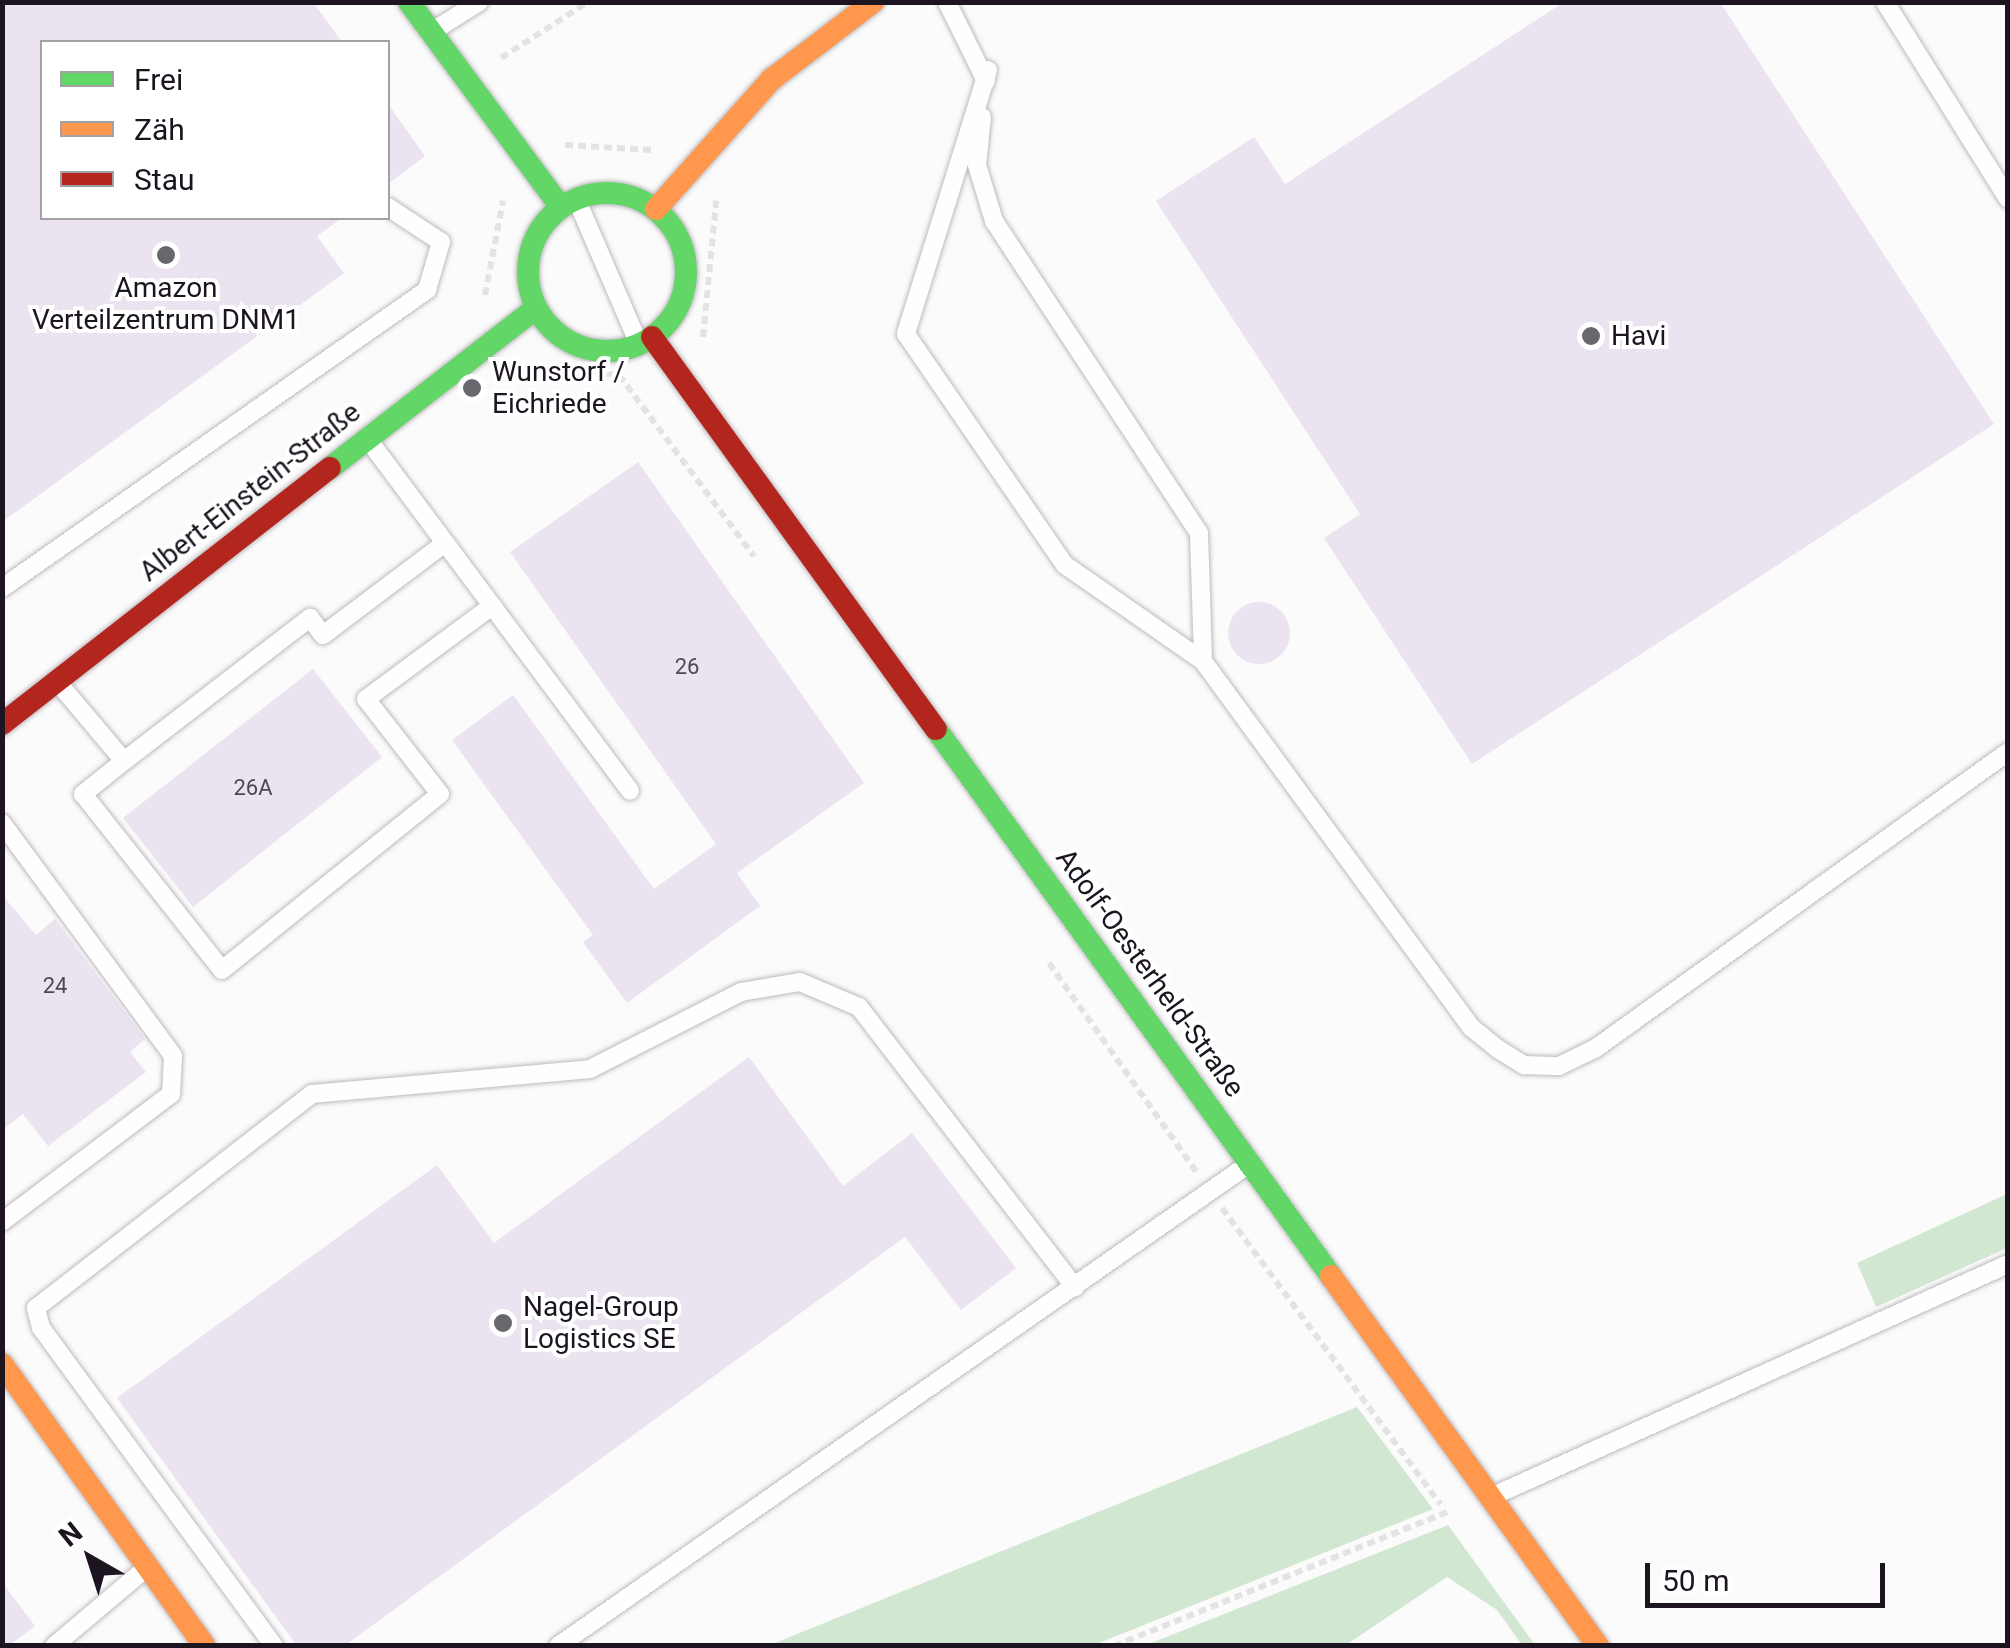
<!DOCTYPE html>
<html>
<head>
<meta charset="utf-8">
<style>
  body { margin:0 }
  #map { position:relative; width:2010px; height:1648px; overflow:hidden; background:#fbfbfb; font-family:Roboto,sans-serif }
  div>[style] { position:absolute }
  .green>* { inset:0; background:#d2e7d2 }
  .building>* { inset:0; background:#ebe3f0 }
  .round { border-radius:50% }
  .path>* { height:6px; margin-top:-3px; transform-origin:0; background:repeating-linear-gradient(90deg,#e3e3e3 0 8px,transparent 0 13px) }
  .roads { filter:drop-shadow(0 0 2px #bdbabf) drop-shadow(0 0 2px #bdbabf) }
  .lane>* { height:18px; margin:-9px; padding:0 9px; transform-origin:9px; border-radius:9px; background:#fefefe }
  .fast>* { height:22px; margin:-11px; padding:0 11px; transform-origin:11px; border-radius:11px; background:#63d668 }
  .fast>.ring { margin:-11px; padding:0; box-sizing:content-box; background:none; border:22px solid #63d668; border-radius:50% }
  .slow>* { height:22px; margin:-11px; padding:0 11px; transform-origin:11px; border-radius:11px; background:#ff974d }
  .jam>* { height:22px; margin:-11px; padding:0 11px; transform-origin:11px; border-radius:11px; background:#b3261e }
  .dots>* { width:28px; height:28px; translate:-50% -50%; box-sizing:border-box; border:5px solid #fff; border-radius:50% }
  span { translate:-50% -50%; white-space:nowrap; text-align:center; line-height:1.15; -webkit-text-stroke:8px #fff; paint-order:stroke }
  .number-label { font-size:22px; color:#504854 }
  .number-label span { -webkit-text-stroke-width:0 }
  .poi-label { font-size:28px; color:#1c1520 }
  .left { translate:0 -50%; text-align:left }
  .street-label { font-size:28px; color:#1c1520 }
  .frame { position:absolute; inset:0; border:5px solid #1c1520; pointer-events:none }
  .legend { position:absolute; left:40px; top:40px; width:350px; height:180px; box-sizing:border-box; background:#fff; border:2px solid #a4a1a6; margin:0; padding:12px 18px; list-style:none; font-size:30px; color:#1c1520 }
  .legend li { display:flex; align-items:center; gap:20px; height:50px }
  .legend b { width:50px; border:2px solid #a4a1a6 }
  .north { position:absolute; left:40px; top:1508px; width:100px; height:100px; -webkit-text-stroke:8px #fff; paint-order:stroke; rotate:321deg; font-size:28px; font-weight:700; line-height:40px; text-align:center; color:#1c1520 }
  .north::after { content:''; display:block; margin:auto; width:35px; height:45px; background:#1c1520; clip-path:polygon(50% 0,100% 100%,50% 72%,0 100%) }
  .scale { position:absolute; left:1645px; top:1563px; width:240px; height:45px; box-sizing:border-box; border:5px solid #1c1520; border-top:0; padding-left:12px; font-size:30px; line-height:35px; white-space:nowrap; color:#1c1520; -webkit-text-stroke:8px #fff; paint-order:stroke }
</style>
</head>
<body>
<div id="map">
  <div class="green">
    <i style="clip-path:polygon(2007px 1194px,2007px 1248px,1876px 1307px,1857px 1263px)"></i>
    <i style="clip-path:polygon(1357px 1407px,1433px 1509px,1094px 1645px,770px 1645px)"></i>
    <i style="clip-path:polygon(1448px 1525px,1535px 1645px,1522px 1645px,1497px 1610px,1447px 1577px,1346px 1645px,1146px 1645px)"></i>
  </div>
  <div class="building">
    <i style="clip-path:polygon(2px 2px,313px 2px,342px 42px,42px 42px,42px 218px,342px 218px,317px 236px,344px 273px,2px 522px)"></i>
    <i style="clip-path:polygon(1564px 2px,1720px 2px,1994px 424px,1472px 764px,1324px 538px,1360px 514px,1156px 201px,1254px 137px,1285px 184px)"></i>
    <i style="clip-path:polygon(388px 104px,425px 156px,388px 184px)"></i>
    <i style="clip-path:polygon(638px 462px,864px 783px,737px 873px,760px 906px,627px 1003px,583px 942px,593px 935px,452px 740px,513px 695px,654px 889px,716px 844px,510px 552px)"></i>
    <i class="round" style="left:1228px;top:602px;width:62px;height:62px"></i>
    <i style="clip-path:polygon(313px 669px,382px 757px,193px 907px,123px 818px)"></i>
    <i style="clip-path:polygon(2px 895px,36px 935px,55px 919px,145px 1039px,130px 1052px,146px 1072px,48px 1146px,23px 1114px,2px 1130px)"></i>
    <i style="clip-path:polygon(749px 1057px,843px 1186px,912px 1133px,1016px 1268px,961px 1310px,905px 1237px,344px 1646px,297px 1646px,117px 1398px,437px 1165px,494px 1243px)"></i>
    <i style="clip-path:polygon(2px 1582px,35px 1626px,8px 1646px,2px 1646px)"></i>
  </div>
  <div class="path">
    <i style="left:501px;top:58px;width:103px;rotate:-32.8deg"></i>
    <i style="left:565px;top:145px;width:87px;rotate:3.3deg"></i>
    <i style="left:485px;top:295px;width:96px;rotate:-79.2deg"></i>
    <i style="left:703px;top:337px;width:137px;rotate:-84.5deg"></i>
    <i style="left:529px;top:365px;width:91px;rotate:6.3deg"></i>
    <i style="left:619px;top:375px;width:226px;rotate:53.3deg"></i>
    <i style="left:1049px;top:963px;width:257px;rotate:54.8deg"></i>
    <i style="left:1222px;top:1208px;width:368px;rotate:53.6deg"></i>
    <i style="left:1114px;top:1646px;width:364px;rotate:-21.9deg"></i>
  </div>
  <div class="roads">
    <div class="lane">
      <i style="left:947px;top:2px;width:88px;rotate:63.7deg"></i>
      <i style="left:1885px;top:2px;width:232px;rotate:58deg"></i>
      <i style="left:436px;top:29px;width:51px;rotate:-32.1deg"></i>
      <i style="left:988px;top:70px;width:276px;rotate:107.3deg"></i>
      <i style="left:906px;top:334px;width:280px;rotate:55.5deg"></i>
      <i style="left:1065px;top:565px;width:168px;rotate:34.8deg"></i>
      <i style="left:1203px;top:661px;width:455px;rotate:53.8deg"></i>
      <i style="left:1472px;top:1028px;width:33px;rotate:39deg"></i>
      <i style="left:1498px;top:1049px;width:31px;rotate:32deg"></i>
      <i style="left:1524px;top:1065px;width:35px;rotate:2deg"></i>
      <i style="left:1559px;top:1066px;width:41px;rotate:-25.9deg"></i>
      <i style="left:1596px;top:1048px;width:507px;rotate:-35.7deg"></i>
      <i style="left:982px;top:117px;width:48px;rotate:95.9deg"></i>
      <i style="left:977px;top:165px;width:59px;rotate:73.1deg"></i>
      <i style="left:994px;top:221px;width:373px;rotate:56.7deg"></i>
      <i style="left:1199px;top:533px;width:128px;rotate:88.2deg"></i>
      <i style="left:576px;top:198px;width:159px;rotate:66.7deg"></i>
      <i style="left:370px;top:442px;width:435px;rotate:53.3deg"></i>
      <i style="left:2px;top:588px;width:519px;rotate:-35.04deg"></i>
      <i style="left:427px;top:290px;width:50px;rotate:-73.7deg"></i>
      <i style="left:441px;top:242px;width:64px;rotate:-146.6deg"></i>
      <i style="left:60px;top:685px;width:99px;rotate:49.9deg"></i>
      <i style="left:124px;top:761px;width:53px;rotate:141.2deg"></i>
      <i style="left:83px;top:794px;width:224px;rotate:51.7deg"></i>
      <i style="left:222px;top:970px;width:280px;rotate:-38.9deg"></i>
      <i style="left:440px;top:794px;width:120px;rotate:-127.9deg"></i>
      <i style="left:366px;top:699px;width:157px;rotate:-36.4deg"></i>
      <i style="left:124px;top:761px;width:235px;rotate:-37.6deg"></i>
      <i style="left:310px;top:618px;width:21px;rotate:53deg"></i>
      <i style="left:323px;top:635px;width:153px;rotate:-37deg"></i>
      <i style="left:2px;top:823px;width:289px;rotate:53.7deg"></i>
      <i style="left:173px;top:1056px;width:38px;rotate:93deg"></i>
      <i style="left:171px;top:1094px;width:212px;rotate:142.9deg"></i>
      <i style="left:1493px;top:1496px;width:565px;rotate:-24.25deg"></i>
      <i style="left:54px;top:1646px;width:119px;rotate:-40.2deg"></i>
      <i style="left:274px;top:1646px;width:394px;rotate:-126.2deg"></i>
      <i style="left:41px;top:1328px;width:21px;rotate:-104deg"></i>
      <i style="left:36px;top:1308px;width:349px;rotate:-37.8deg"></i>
      <i style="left:312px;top:1094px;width:279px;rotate:-5.1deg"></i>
      <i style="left:590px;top:1069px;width:169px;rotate:-27deg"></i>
      <i style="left:741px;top:992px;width:60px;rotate:-9.6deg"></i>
      <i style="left:800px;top:982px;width:64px;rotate:23deg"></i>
      <i style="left:859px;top:1007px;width:354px;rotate:52.4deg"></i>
      <i style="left:558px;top:1646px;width:839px;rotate:-34.9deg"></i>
    </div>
    <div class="fast">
      <i style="left:409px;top:2px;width:254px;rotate:53.5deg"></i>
      <i class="ring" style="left:528px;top:193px;width:136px;height:136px"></i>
      <i style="left:330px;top:468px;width:261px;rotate:-37.8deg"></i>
      <i style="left:936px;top:729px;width:675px;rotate:54.17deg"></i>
    </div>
    <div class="slow">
      <i style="left:656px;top:209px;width:174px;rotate:-48.3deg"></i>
      <i style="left:772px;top:79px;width:127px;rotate:-37.3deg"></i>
      <i style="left:1331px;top:1276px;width:456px;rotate:54.2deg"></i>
      <i style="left:2px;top:1364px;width:347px;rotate:54.3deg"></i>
    </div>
    <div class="jam">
      <i style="left:652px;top:337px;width:484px;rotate:54.1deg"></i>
      <i style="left:2px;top:724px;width:416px;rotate:-38deg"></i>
    </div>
  </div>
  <div class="dots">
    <i style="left:166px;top:255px;background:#6a666d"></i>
    <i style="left:1591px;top:336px;background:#6a666d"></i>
    <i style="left:472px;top:388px;background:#6a666d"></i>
    <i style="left:503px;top:1323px;background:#6a666d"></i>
  </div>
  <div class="number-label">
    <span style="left:687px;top:667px">26</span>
    <span style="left:253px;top:788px">26A</span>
    <span style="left:55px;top:986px">24</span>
  </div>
  <div class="poi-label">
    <span style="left:166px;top:304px">Amazon<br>Verteilzentrum DNM1</span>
    <span class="left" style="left:1611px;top:336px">Havi</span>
    <span class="left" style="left:492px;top:388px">Wunstorf /<br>Eichriede</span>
    <span class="left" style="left:523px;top:1323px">Nagel-Group<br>Logistics SE</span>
  </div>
  <div class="street-label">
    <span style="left:250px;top:492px;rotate:-38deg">Albert-Einstein-Straße</span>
    <span style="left:1150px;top:973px;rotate:54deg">Adolf-Oesterheld-Straße</span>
  </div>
  <div class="frame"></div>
  <ul class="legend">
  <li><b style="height:12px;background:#63d668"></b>Frei</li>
  <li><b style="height:12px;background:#ff974d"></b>Zäh</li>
  <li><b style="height:12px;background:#b3261e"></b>Stau</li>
  </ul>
  <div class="north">N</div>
  <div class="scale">50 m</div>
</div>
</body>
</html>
